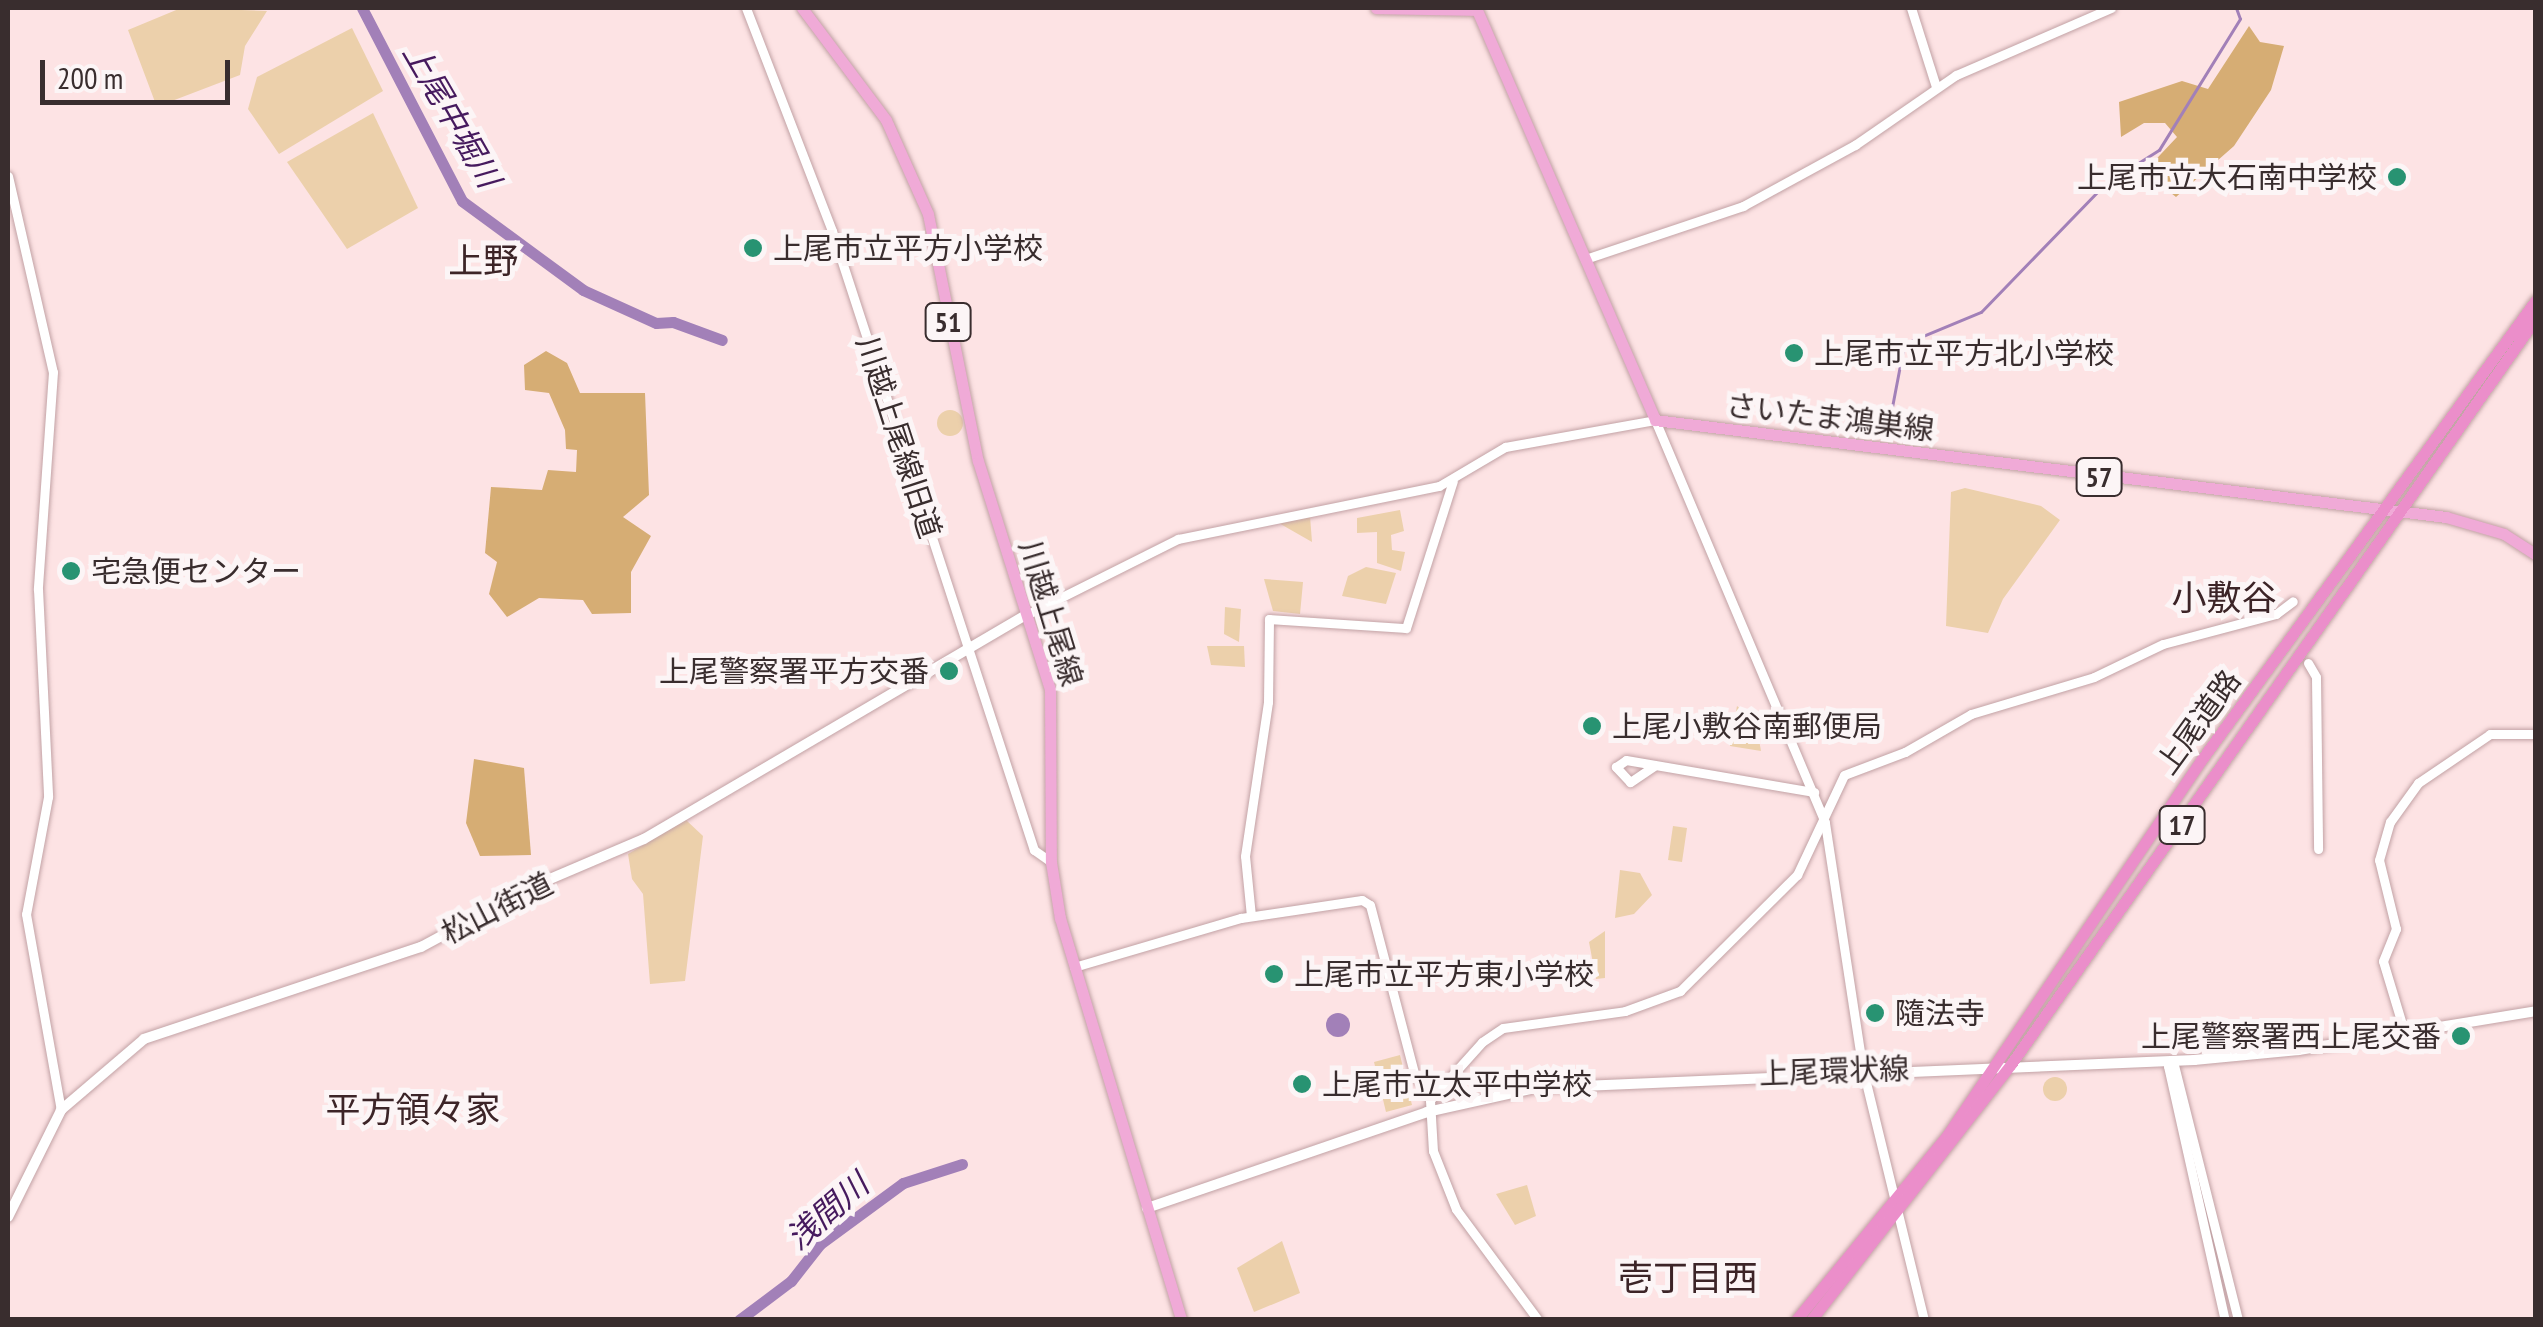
<!DOCTYPE html>
<html>
<head>
<meta charset="utf-8">
<style>
  body { margin:0 }
  #map { position:relative; width:2543px; height:1327px; overflow:hidden; background:#fde3e4; font-family:"PT Sans Narrow","Noto Sans JP",sans-serif }
  div>[style] { position:absolute }
  .green>* { inset:0; background:#ecd0ab }
  .round { border-radius:50% }
  .forest>* { inset:0; background:#d6ad74 }
  .water>* { inset:0; background:#a280b8 }
  .stream>* { height:2.5px; margin:-1.25px; padding:0 1.25px; transform-origin:1.25px; border-radius:1.25px; background:#a280b8 }
  .river>* { height:11px; margin:-5.5px; padding:0 5.5px; transform-origin:5.5px; border-radius:5.5px; background:#a280b8 }
  .roads { filter:drop-shadow(0 0 2px #c2a2a5) drop-shadow(0 0 2px #c2a2a5) }
  .tertiary>* { height:9px; margin:-4.5px; padding:0 4.5px; transform-origin:4.5px; border-radius:4.5px; background:#fff }
  .secondary>* { height:10px; margin:-5px; padding:0 5px; transform-origin:5px; border-radius:5px; background:#fff }
  .primary>* { height:11px; margin:-5.5px; padding:0 5.5px; transform-origin:5.5px; border-radius:5.5px; background:#f0aad7 }
  .trunk>* { height:11px; margin:-5.5px; padding:0 5.5px; transform-origin:5.5px; border-radius:5.5px; background:#eb8eca }
  .dots>* { width:28px; height:28px; translate:-50% -50%; box-sizing:border-box; border:5px solid #fcf5f6; border-radius:50% }
  span { translate:-50% -50%; white-space:nowrap; text-align:center; line-height:1.15; -webkit-text-stroke:10px #fcf5f6; paint-order:stroke }
  .shield-label span { padding:2px 8px; background:#fcf5f6; border:2px solid; border-radius:8px; -webkit-text-stroke-width:0 }
  .shield-label { font-size:28px; color:#392d2e; font-weight:700 }
  .poi-label { font-size:30px; color:#392d2e }
  .right { translate:-100% -50%; text-align:right }
  .left { translate:0 -50%; text-align:left }
  .street-label { font-size:30px; color:#392d2e }
  .water-label { font-size:32px; color:#461a5e; font-style:italic }
  .quarter-label { font-size:35px; color:#3c2427 }
  .frame { position:absolute; inset:0; border:10px solid #392d2e; pointer-events:none }
  .scale { position:absolute; left:40px; top:60px; width:190px; height:45px; box-sizing:border-box; border:5px solid #392d2e; border-top:0; padding-left:12px; font-size:30px; line-height:35px; white-space:nowrap; color:#392d2e; -webkit-text-stroke:8px #fcf5f6; paint-order:stroke }
</style>
</head>
<body>
<div id="map">
  <div class="green">
    <i style="clip-path:polygon(181px 8px,267px 11px,245px 46px,240px 75px,164px 104px,155px 102px,128px 30px)"></i>
    <i style="clip-path:polygon(352px 28px,383px 91px,279px 154px,248px 109px,257px 77px)"></i>
    <i style="clip-path:polygon(373px 113px,418px 208px,347px 249px,287px 162px)"></i>
    <i class="round" style="left:937px;top:410px;width:26px;height:26px"></i>
    <i style="clip-path:polygon(1965px 488px,2041px 506px,2060px 520px,2003px 599px,1988px 633px,1946px 626px,1951px 492px)"></i>
    <i style="clip-path:polygon(1400px 510px,1404px 531px,1391px 535px,1392px 550px,1405px 552px,1401px 571px,1377px 563px,1377px 532px,1357px 533px,1357px 518px)"></i>
    <i style="clip-path:polygon(1310px 516px,1312px 542px,1277px 522px)"></i>
    <i style="clip-path:polygon(1366px 567px,1396px 573px,1386px 604px,1342px 596px,1348px 576px)"></i>
    <i style="clip-path:polygon(1264px 579px,1303px 582px,1300px 614px,1273px 611px)"></i>
    <i style="clip-path:polygon(1225px 607px,1241px 609px,1239px 642px,1224px 634px)"></i>
    <i style="clip-path:polygon(1207px 646px,1244px 646px,1245px 667px,1211px 665px)"></i>
    <i style="clip-path:polygon(1737px 706px,1756px 722px,1761px 751px,1730px 746px)"></i>
    <i style="clip-path:polygon(686px 820px,703px 836px,685px 981px,650px 984px,643px 894px,632px 879px,628px 854px)"></i>
    <i style="clip-path:polygon(1673px 826px,1687px 828px,1682px 862px,1668px 860px)"></i>
    <i style="clip-path:polygon(1620px 870px,1640px 873px,1652px 895px,1634px 914px,1615px 918px)"></i>
    <i style="clip-path:polygon(1605px 931px,1605px 978px,1596px 979px,1589px 942px)"></i>
    <i style="clip-path:polygon(1400px 1055px,1412px 1105px,1386px 1112px,1374px 1062px)"></i>
    <i class="round" style="left:2043px;top:1077px;width:24px;height:24px"></i>
    <i style="clip-path:polygon(1527px 1185px,1536px 1216px,1515px 1225px,1496px 1194px)"></i>
    <i style="clip-path:polygon(1282px 1241px,1300px 1293px,1254px 1312px,1237px 1268px)"></i>
  </div>
  <div class="forest">
    <i style="clip-path:polygon(2249px 26px,2260px 42px,2284px 46px,2271px 90px,2234px 146px,2176px 197px,2144px 172px,2177px 137px,2165px 123px,2144px 123px,2121px 137px,2119px 102px,2182px 81px,2208px 89px)"></i>
    <i style="clip-path:polygon(546px 351px,567px 363px,580px 393px,645px 393px,649px 495px,623px 517px,651px 536px,631px 572px,631px 613px,592px 614px,583px 600px,539px 598px,507px 617px,489px 594px,497px 562px,485px 553px,491px 487px,542px 490px,548px 470px,576px 472px,577px 450px,566px 449px,565px 430px,549px 393px,525px 390px,524px 365px)"></i>
    <i style="clip-path:polygon(474px 759px,524px 768px,531px 855px,480px 856px,466px 823px)"></i>
  </div>
  <div class="water">
    <i class="round" style="left:1326px;top:1013px;width:24px;height:24px"></i>
  </div>
  <div class="stream">
    <i style="left:1889px;top:423px;width:80px;rotate:-79.2deg"></i>
    <i style="left:1904px;top:344px;width:83px;rotate:-22.6deg"></i>
    <i style="left:1981px;top:312px;width:178px;rotate:-45.9deg"></i>
    <i style="left:2105px;top:184px;width:64px;rotate:-32.2deg"></i>
    <i style="left:2159px;top:150px;width:154px;rotate:-58.3deg"></i>
    <i style="left:2240px;top:19px;width:12px;rotate:-110deg"></i>
  </div>
  <div class="river">
    <i style="left:362px;top:8px;width:217px;rotate:62.6deg"></i>
    <i style="left:462px;top:201px;width:150px;rotate:36.3deg"></i>
    <i style="left:583px;top:290px;width:80px;rotate:24.3deg"></i>
    <i style="left:656px;top:323px;width:17px;rotate:-3deg"></i>
    <i style="left:673px;top:322px;width:52px;rotate:20.2deg"></i>
    <i style="left:739px;top:1320px;width:65px;rotate:-36.9deg"></i>
    <i style="left:791px;top:1281px;width:47px;rotate:-51.9deg"></i>
    <i style="left:820px;top:1244px;width:103px;rotate:-36.3deg"></i>
    <i style="left:903px;top:1183px;width:62px;rotate:-17.9deg"></i>
  </div>
  <div class="roads">
    <div class="tertiary">
      <i style="left:746px;top:8px;width:239px;rotate:68.9deg"></i>
      <i style="left:832px;top:231px;width:651px;rotate:71.93deg"></i>
      <i style="left:1034px;top:850px;width:21px;rotate:35deg"></i>
      <i style="left:1911px;top:8px;width:83px;rotate:72.4deg"></i>
      <i style="left:8px;top:176px;width:201px;rotate:77.1deg"></i>
      <i style="left:53px;top:372px;width:218px;rotate:94deg"></i>
      <i style="left:38px;top:589px;width:208px;rotate:87.2deg"></i>
      <i style="left:48px;top:797px;width:119px;rotate:100.6deg"></i>
      <i style="left:26px;top:914px;width:199px;rotate:79.9deg"></i>
      <i style="left:1585px;top:259px;width:167px;rotate:-18.5deg"></i>
      <i style="left:1743px;top:206px;width:128px;rotate:-28.6deg"></i>
      <i style="left:1855px;top:145px;width:123px;rotate:-34.7deg"></i>
      <i style="left:1956px;top:75px;width:169px;rotate:-23.4deg"></i>
      <i style="left:1028px;top:614px;width:168px;rotate:-26.6deg"></i>
      <i style="left:1178px;top:539px;width:266px;rotate:-11.5deg"></i>
      <i style="left:1439px;top:486px;width:77px;rotate:-30.6deg"></i>
      <i style="left:1505px;top:447px;width:152px;rotate:-10.2deg"></i>
      <i style="left:1655px;top:420px;width:437px;rotate:67.1deg"></i>
      <i style="left:1825px;top:823px;width:250px;rotate:81.3deg"></i>
      <i style="left:1863px;top:1070px;width:257px;rotate:76.3deg"></i>
      <i style="left:2308px;top:663px;width:16px;rotate:60deg"></i>
      <i style="left:2316px;top:677px;width:172px;rotate:89.3deg"></i>
      <i style="left:1654px;top:766px;width:29px;rotate:146deg"></i>
      <i style="left:1630px;top:782px;width:21px;rotate:-133deg"></i>
      <i style="left:1616px;top:767px;width:12px;rotate:-35deg"></i>
      <i style="left:1626px;top:760px;width:191px;rotate:9.7deg"></i>
      <i style="left:1251px;top:916px;width:60px;rotate:-95.7deg"></i>
      <i style="left:1245px;top:856px;width:156px;rotate:-81.5deg"></i>
      <i style="left:1268px;top:702px;width:83px;rotate:-89.3deg"></i>
      <i style="left:1269px;top:619px;width:137px;rotate:3.8deg"></i>
      <i style="left:1406px;top:628px;width:154px;rotate:-72.3deg"></i>
      <i style="left:1074px;top:967px;width:174px;rotate:-16.4deg"></i>
      <i style="left:1241px;top:918px;width:122px;rotate:-8.5deg"></i>
      <i style="left:1362px;top:900px;width:9px;rotate:32deg"></i>
      <i style="left:1370px;top:905px;width:178px;rotate:75.3deg"></i>
      <i style="left:1415px;top:1077px;width:26px;rotate:40deg"></i>
      <i style="left:2405px;top:1034px;width:76px;rotate:-106.8deg"></i>
      <i style="left:2383px;top:961px;width:35px;rotate:-68deg"></i>
      <i style="left:2396px;top:929px;width:71px;rotate:-103.8deg"></i>
      <i style="left:2379px;top:860px;width:40px;rotate:-74deg"></i>
      <i style="left:2390px;top:822px;width:48px;rotate:-54.3deg"></i>
      <i style="left:2418px;top:783px;width:87px;rotate:-34.2deg"></i>
      <i style="left:2490px;top:734px;width:46px"></i>
      <i style="left:2173px;top:1061px;width:267px;rotate:75.9deg"></i>
      <i style="left:2173px;top:1061px;width:7px;rotate:135deg"></i>
      <i style="left:2168px;top:1066px;width:260px;rotate:77.4deg"></i>
      <i style="left:1538px;top:1320px;width:138px;rotate:-126.5deg"></i>
      <i style="left:1456px;top:1209px;width:62px;rotate:-111.6deg"></i>
      <i style="left:1433px;top:1151px;width:51px;rotate:-93.4deg"></i>
      <i style="left:1430px;top:1100px;width:78px;rotate:-48.1deg"></i>
      <i style="left:1482px;top:1042px;width:25px;rotate:-34deg"></i>
      <i style="left:1503px;top:1028px;width:123px;rotate:-7.9deg"></i>
      <i style="left:1625px;top:1011px;width:59px;rotate:-20deg"></i>
      <i style="left:1680px;top:991px;width:165px;rotate:-44.8deg"></i>
      <i style="left:1797px;top:875px;width:110px;rotate:-64.8deg"></i>
      <i style="left:1844px;top:775px;width:65px;rotate:-20.7deg"></i>
      <i style="left:1905px;top:752px;width:76px;rotate:-29.9deg"></i>
      <i style="left:1971px;top:714px;width:128px;rotate:-16.7deg"></i>
      <i style="left:2094px;top:677px;width:76px;rotate:-25.6deg"></i>
      <i style="left:2163px;top:644px;width:117px;rotate:-14.9deg"></i>
      <i style="left:2276px;top:614px;width:21px;rotate:-37deg"></i>
    </div>
    <div class="secondary">
      <i style="left:1147px;top:1208px;width:296px;rotate:-18.9deg"></i>
      <i style="left:1427px;top:1112px;width:111px;rotate:-12.5deg"></i>
      <i style="left:1535px;top:1088px;width:660px;rotate:-2.43deg"></i>
      <i style="left:2194px;top:1060px;width:105px;rotate:-5.4deg"></i>
      <i style="left:2299px;top:1050px;width:240px;rotate:-9.3deg"></i>
      <i style="left:8px;top:1217px;width:119px;rotate:-63.6deg"></i>
      <i style="left:61px;top:1110px;width:109px;rotate:-40.5deg"></i>
      <i style="left:144px;top:1039px;width:292px;rotate:-18.4deg"></i>
      <i style="left:421px;top:947px;width:131px;rotate:-28.3deg"></i>
      <i style="left:536px;top:885px;width:117px;rotate:-23.1deg"></i>
      <i style="left:644px;top:839px;width:445px;rotate:-30.4deg"></i>
    </div>
    <div class="primary">
      <i style="left:802px;top:8px;width:140px;rotate:53.1deg"></i>
      <i style="left:886px;top:120px;width:103px;rotate:65.9deg"></i>
      <i style="left:928px;top:214px;width:252px;rotate:78.6deg"></i>
      <i style="left:978px;top:461px;width:240px;rotate:72.5deg"></i>
      <i style="left:1050px;top:690px;width:172px;rotate:89.7deg"></i>
      <i style="left:1051px;top:862px;width:57px;rotate:80.9deg"></i>
      <i style="left:1060px;top:918px;width:420px;rotate:73.2deg"></i>
      <i style="left:1376px;top:8px;width:101px;rotate:1.1deg"></i>
      <i style="left:1477px;top:10px;width:447px;rotate:66.5deg"></i>
      <i style="left:1655px;top:420px;width:797px;rotate:6.99deg"></i>
      <i style="left:2446px;top:517px;width:60px;rotate:16.3deg"></i>
      <i style="left:2504px;top:534px;width:38px;rotate:33deg"></i>
    </div>
    <div class="trunk">
      <i style="left:1796px;top:1320px;width:240px;rotate:-50.7deg"></i>
      <i style="left:1948px;top:1134px;width:453px;rotate:-55.9deg"></i>
      <i style="left:2202px;top:759px;width:568px;rotate:-53.96deg"></i>
      <i style="left:1811px;top:1320px;width:325px;rotate:-52deg"></i>
      <i style="left:2011px;top:1064px;width:912px;rotate:-54.86deg"></i>
    </div>
  </div>
  <div class="dots">
    <i style="left:2397px;top:177px;background:#289372"></i>
    <i style="left:753px;top:248px;background:#289372"></i>
    <i style="left:1794px;top:353px;background:#289372"></i>
    <i style="left:71px;top:571px;background:#289372"></i>
    <i style="left:949px;top:671px;background:#289372"></i>
    <i style="left:1592px;top:726px;background:#289372"></i>
    <i style="left:1274px;top:974px;background:#289372"></i>
    <i style="left:1875px;top:1013px;background:#289372"></i>
    <i style="left:2461px;top:1036px;background:#289372"></i>
    <i style="left:1302px;top:1084px;background:#289372"></i>
  </div>
  <div class="shield-label">
    <span style="left:948px;top:322px">51</span>
    <span style="left:2099px;top:477px">57</span>
    <span style="left:2182px;top:825px">17</span>
  </div>
  <div class="poi-label">
    <span class="right" style="left:2377px;top:177px">上尾市立大石南中学校</span>
    <span class="left" style="left:773px;top:248px">上尾市立平方小学校</span>
    <span class="left" style="left:1814px;top:353px">上尾市立平方北小学校</span>
    <span class="left" style="left:91px;top:571px">宅急便センター</span>
    <span class="right" style="left:929px;top:671px">上尾警察署平方交番</span>
    <span class="left" style="left:1612px;top:726px">上尾小敷谷南郵便局</span>
    <span class="left" style="left:1294px;top:974px">上尾市立平方東小学校</span>
    <span class="left" style="left:1895px;top:1013px">隨法寺</span>
    <span class="right" style="left:2441px;top:1036px">上尾警察署西上尾交番</span>
    <span class="left" style="left:1322px;top:1084px">上尾市立太平中学校</span>
  </div>
  <div class="street-label">
    <span style="left:1830px;top:417px;rotate:7deg">さいたま鴻巣線</span>
    <span style="left:899px;top:437px;rotate:72deg">川越上尾線旧道</span>
    <span style="left:1051px;top:613px;rotate:73deg">川越上尾線</span>
    <span style="left:2198px;top:722px;rotate:-54deg">上尾道路</span>
    <span style="left:497px;top:908px;rotate:-27deg">松山街道</span>
    <span style="left:1834px;top:1071px;rotate:-2deg">上尾環状線</span>
  </div>
  <div class="water-label">
    <span style="left:452px;top:115px;rotate:60deg">上尾中堀川</span>
    <span style="left:827px;top:1211px;rotate:-41deg">浅間川</span>
  </div>
  <div class="quarter-label">
    <span style="left:483px;top:260px">上野</span>
    <span style="left:2224px;top:597px">小敷谷</span>
    <span style="left:413px;top:1109px">平方領々家</span>
    <span style="left:1688px;top:1277px">壱丁目西</span>
  </div>
  <div class="frame"></div>
  <div class="scale">200 m</div>
</div>
</body>
</html>
